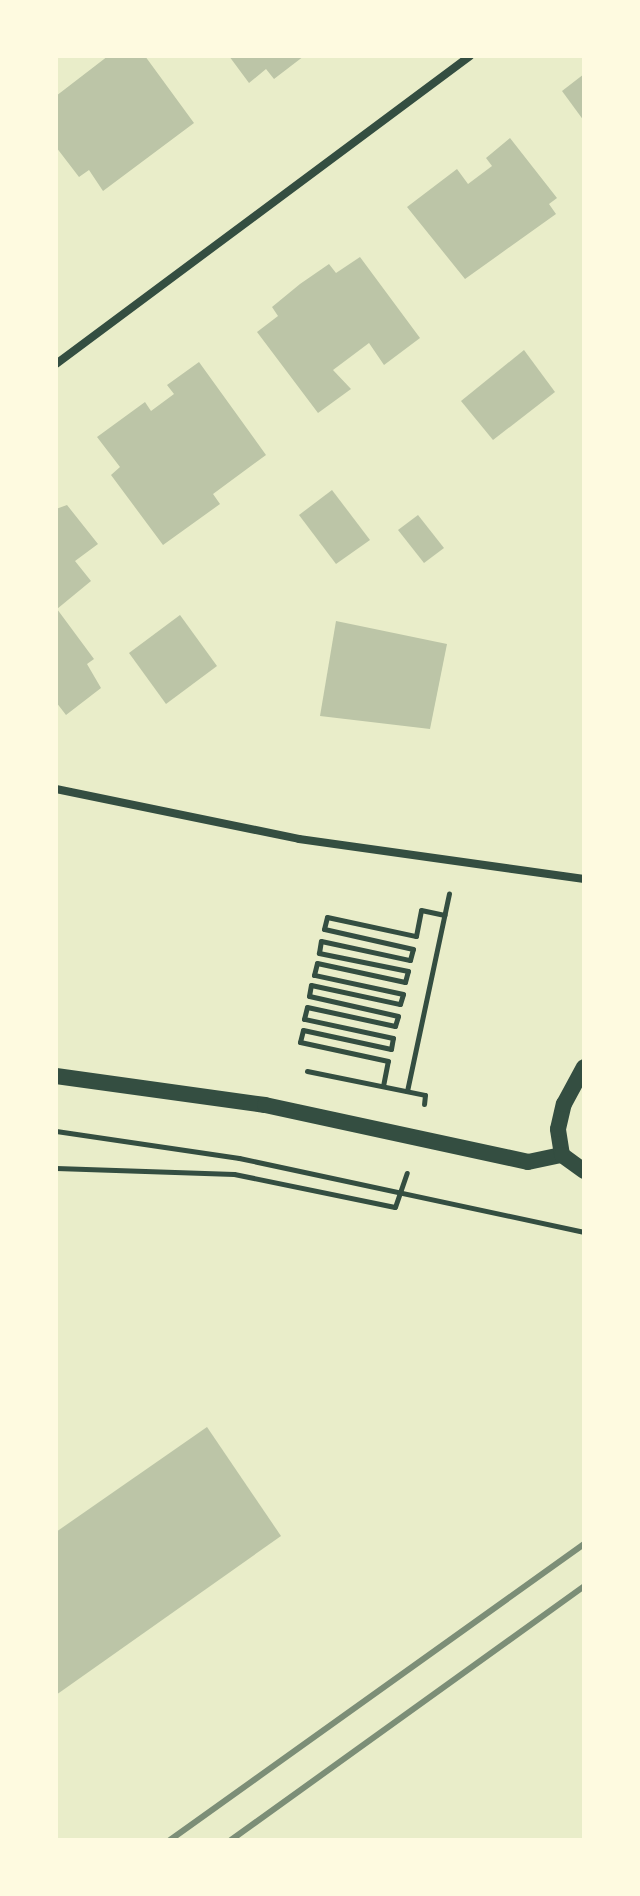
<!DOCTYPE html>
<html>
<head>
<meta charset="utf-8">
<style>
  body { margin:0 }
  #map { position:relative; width:640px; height:1896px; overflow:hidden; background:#e9edc9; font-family:"Golos Text",sans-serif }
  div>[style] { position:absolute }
  .building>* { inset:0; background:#bcc5a7 }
  .path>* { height:5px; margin:-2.5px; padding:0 2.5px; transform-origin:2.5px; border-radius:2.5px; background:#344e41 }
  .minor>* { height:8px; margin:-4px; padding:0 4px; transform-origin:4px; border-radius:4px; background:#344e41 }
  .secondary>* { height:16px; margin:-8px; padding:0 8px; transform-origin:8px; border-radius:8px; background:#344e41 }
  .rail>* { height:6px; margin:-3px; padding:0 3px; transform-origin:3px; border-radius:3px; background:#7c8e77 }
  span { translate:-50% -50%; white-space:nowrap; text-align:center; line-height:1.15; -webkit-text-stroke:7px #fefae0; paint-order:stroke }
  .frame { position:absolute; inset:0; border:58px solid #fefae0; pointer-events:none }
</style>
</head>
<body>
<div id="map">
  <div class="building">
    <i style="clip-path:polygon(108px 56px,145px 56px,194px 123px,103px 191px,89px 170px,79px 177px,56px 147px,56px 96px)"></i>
    <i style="clip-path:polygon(229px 56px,304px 56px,274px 79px,266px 69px,249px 83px)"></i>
    <i style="clip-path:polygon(584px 74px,584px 121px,562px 91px)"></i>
    <i style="clip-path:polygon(510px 138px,557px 198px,549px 204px,556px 214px,465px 279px,407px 207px,457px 169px,468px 184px,492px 166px,486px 158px)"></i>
    <i style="clip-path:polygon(360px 257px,420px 338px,384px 365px,369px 343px,333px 370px,351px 389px,318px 413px,257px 332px,278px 316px,272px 307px,300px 284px,329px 264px,336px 273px)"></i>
    <i style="clip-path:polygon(524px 350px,555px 392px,493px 440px,461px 401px)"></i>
    <i style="clip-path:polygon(199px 362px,266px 455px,213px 494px,220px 504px,163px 545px,111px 475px,120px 467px,97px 437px,145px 402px,151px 411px,174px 394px,167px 385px)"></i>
    <i style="clip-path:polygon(332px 490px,370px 540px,336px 564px,299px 515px)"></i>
    <i style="clip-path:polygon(67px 505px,98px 544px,75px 561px,91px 581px,57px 609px,94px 659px,87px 664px,101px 688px,66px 715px,56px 702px,56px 509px)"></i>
    <i style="clip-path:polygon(418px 515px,444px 548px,424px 563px,398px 530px)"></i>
    <i style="clip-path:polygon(180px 615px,217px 666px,166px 704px,129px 653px)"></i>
    <i style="clip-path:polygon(336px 621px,447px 644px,430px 729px,320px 716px)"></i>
    <i style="clip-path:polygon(207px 1427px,281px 1536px,56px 1695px,56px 1532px)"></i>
  </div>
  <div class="path">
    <i style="left:307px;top:1071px;width:120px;rotate:11.5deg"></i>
    <i style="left:425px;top:1095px;width:9px;rotate:96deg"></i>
    <i style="left:383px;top:1086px;width:25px;rotate:-79deg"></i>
    <i style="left:388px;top:1061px;width:90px;rotate:-167.8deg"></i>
    <i style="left:300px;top:1042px;width:12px;rotate:-76deg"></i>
    <i style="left:303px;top:1030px;width:90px;rotate:12.2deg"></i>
    <i style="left:391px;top:1049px;width:11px;rotate:-80deg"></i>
    <i style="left:393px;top:1038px;width:91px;rotate:-167.9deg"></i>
    <i style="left:304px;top:1019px;width:12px;rotate:-76deg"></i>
    <i style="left:307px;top:1007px;width:90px;rotate:12.2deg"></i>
    <i style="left:395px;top:1026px;width:10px;rotate:-73deg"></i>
    <i style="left:398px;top:1016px;width:91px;rotate:-167.3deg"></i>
    <i style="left:309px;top:996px;width:11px;rotate:-80deg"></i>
    <i style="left:311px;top:985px;width:91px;rotate:12.1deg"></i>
    <i style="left:400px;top:1004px;width:10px;rotate:-73deg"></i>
    <i style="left:403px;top:994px;width:91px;rotate:-167.9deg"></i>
    <i style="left:314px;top:975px;width:12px;rotate:-76deg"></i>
    <i style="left:317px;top:963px;width:90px;rotate:12.2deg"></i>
    <i style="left:405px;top:982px;width:11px;rotate:-75deg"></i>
    <i style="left:408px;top:971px;width:91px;rotate:-168.6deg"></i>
    <i style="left:319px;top:953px;width:12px;rotate:-81deg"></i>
    <i style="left:321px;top:941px;width:91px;rotate:12.1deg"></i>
    <i style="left:410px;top:960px;width:11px;rotate:-75deg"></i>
    <i style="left:413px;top:949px;width:91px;rotate:-167.3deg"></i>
    <i style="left:324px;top:929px;width:12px;rotate:-76deg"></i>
    <i style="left:327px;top:917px;width:91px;rotate:12.1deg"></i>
    <i style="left:416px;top:936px;width:26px;rotate:-79deg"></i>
    <i style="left:421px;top:910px;width:24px;rotate:12deg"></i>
    <i style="left:407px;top:1091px;width:202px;rotate:-78deg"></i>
    <i style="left:56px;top:1131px;width:185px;rotate:8.4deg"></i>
    <i style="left:239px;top:1158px;width:353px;rotate:12.1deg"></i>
    <i style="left:56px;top:1168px;width:178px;rotate:1.9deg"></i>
    <i style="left:234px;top:1174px;width:164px;rotate:11.6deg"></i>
    <i style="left:395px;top:1207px;width:36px;rotate:-71deg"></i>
  </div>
  <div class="minor">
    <i style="left:56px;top:364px;width:516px;rotate:-36.65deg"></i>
    <i style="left:56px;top:789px;width:248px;rotate:11.6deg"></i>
    <i style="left:299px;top:839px;width:288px;rotate:8deg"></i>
  </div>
  <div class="secondary">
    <i style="left:56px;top:1076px;width:211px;rotate:7.9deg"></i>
    <i style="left:265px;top:1105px;width:269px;rotate:12.2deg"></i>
    <i style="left:528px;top:1162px;width:35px;rotate:-12deg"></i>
    <i style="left:562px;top:1155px;width:26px;rotate:-99deg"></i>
    <i style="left:558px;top:1129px;width:26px;rotate:-77deg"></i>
    <i style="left:564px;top:1104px;width:42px;rotate:-61.6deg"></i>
    <i style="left:562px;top:1155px;width:27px;rotate:36deg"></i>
  </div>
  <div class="rail">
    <i style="left:170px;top:1840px;width:509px;rotate:-35.56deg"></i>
    <i style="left:231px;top:1840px;width:435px;rotate:-35.7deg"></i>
  </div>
  <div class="frame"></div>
</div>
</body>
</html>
